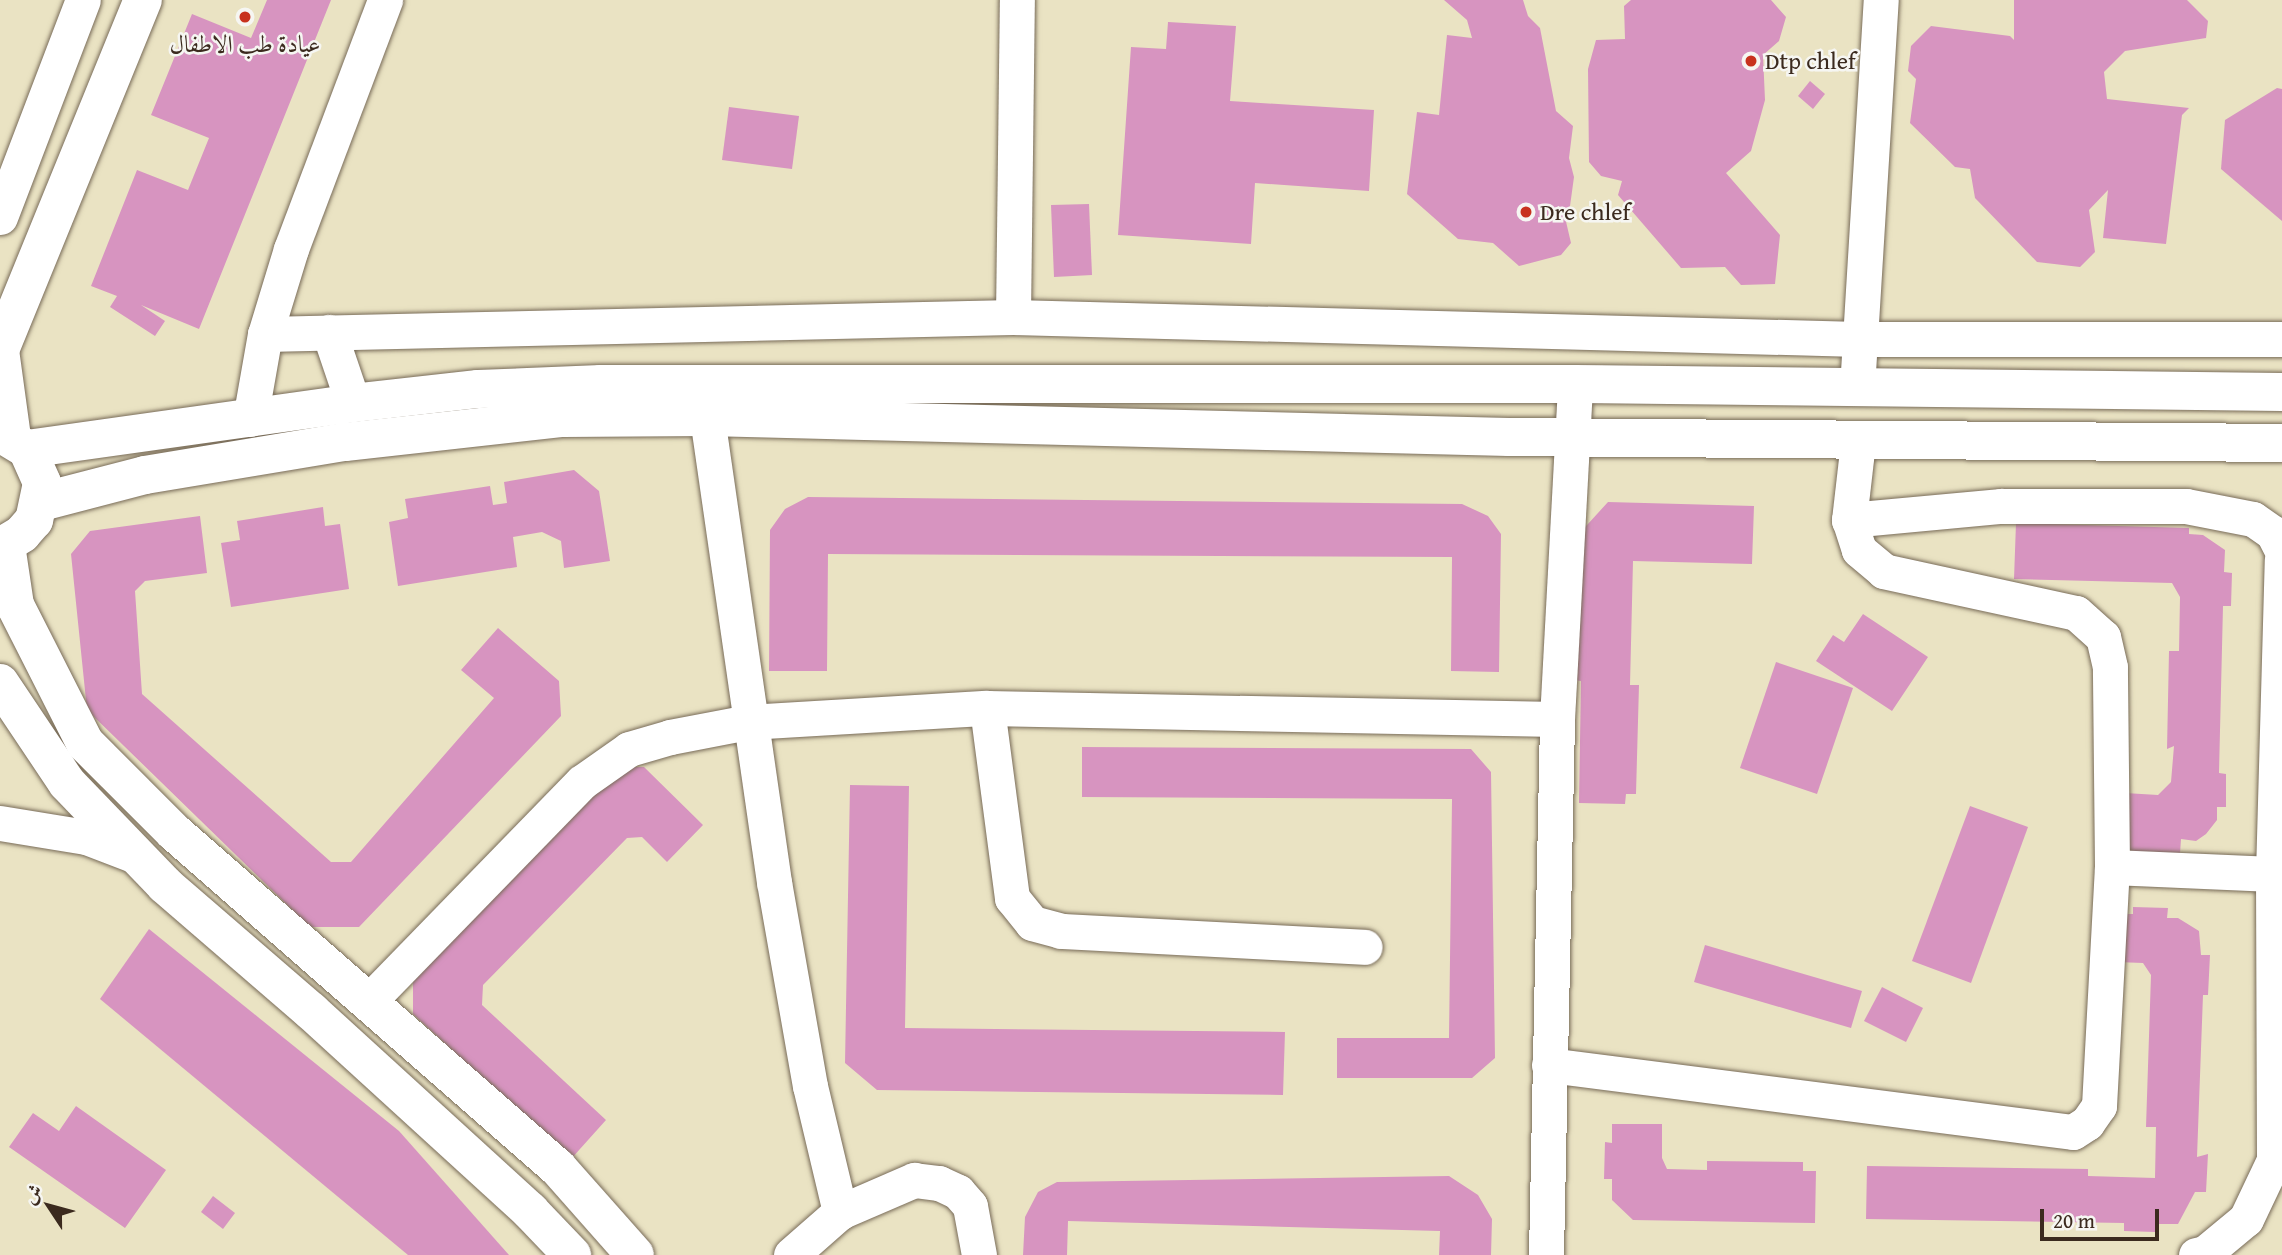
<!DOCTYPE html>
<html>
<head>
<meta charset="utf-8">
<style>
  body { margin:0 }
  #map { position:relative; width:2282px; height:1255px; overflow:hidden; background:#eae3c3; font-family:"Gentium Book Plus",Amiri,serif }
  div>[style] { position:absolute }
  .building>* { inset:0; background:#d794c0 }
  .roads { filter:drop-shadow(0 0 2px #786b58) drop-shadow(0 0 2px #786b58) }
  .minor>* { height:35px; margin:-17.5px; padding:0 17.5px; transform-origin:17.5px; border-radius:17.5px; background:#fff }
  .secondary>* { height:38px; margin:-19px; padding:0 19px; transform-origin:19px; border-radius:19px; background:#fff }
  .dots>* { width:19px; height:19px; translate:-50% -50%; box-sizing:border-box; border:4px solid #f6f6f2; border-radius:50% }
  span { translate:-50% -50%; white-space:nowrap; text-align:center; line-height:1.15; -webkit-text-stroke:5px #f6f6f2; paint-order:stroke }
  .poi-label { font-size:24px; color:#3b2a1e }
  .left { translate:0 -50%; text-align:left }
  .north { position:absolute; left:14px; top:1171px; width:70px; height:70px; -webkit-text-stroke:5px #f6f6f2; paint-order:stroke; rotate:306deg; font-size:19px; font-weight:700; line-height:28px; text-align:center; color:#3b2a1e }
  .north::after { content:''; display:block; margin:auto; width:24px; height:32px; background:#3b2a1e; clip-path:polygon(50% 0,100% 100%,50% 72%,0 100%) }
  .scale { position:absolute; left:2040px; top:1209px; width:119px; height:32px; box-sizing:border-box; border:4px solid #3b2a1e; border-top:0; padding-left:9px; font-size:21px; line-height:24px; white-space:nowrap; color:#3b2a1e; -webkit-text-stroke:5px #f6f6f2; paint-order:stroke }
</style>
</head>
<body>
<div id="map">
  <div class="building">
    <i style="clip-path:polygon(267px 0,331px 0,199px 329px,141px 305px,165px 321px,155px 336px,110px 307px,117px 296px,91px 286px,137px 170px,188px 190px,209px 138px,151px 115px,192px 14px,251px 38px)"></i>
    <i style="clip-path:polygon(1444px 0,1523px 0,1528px 16px,1540px 28px,1556px 111px,1573px 126px,1569px 158px,1574px 177px,1570px 206px,1564px 213px,1571px 243px,1561px 255px,1519px 266px,1493px 243px,1458px 239px,1407px 194px,1417px 112px,1439px 115px,1447px 35px,1472px 38px,1467px 20px)"></i>
    <i style="clip-path:polygon(1631px 0,1771px 0,1786px 17px,1779px 41px,1763px 55px,1765px 100px,1751px 151px,1726px 173px,1780px 235px,1775px 284px,1741px 285px,1725px 267px,1681px 268px,1618px 195px,1622px 181px,1601px 176px,1589px 162px,1588px 69px,1596px 40px,1625px 39px,1624px 6px)"></i>
    <i style="clip-path:polygon(2014px 0,2187px 0,2208px 21px,2206px 38px,2125px 51px,2104px 72px,2107px 99px,2189px 108px,2182px 115px,2166px 244px,2103px 238px,2108px 190px,2089px 210px,2095px 252px,2080px 267px,2037px 262px,1975px 198px,1970px 169px,1955px 167px,1910px 123px,1916px 79px,1908px 71px,1911px 46px,1931px 26px,2010px 36px,2014px 40px)"></i>
    <i style="clip-path:polygon(1168px 22px,1236px 26px,1230px 101px,1374px 110px,1369px 191px,1255px 183px,1251px 244px,1118px 235px,1131px 47px,1166px 49px)"></i>
    <i style="clip-path:polygon(1810px 81px,1825px 94px,1813px 109px,1798px 96px)"></i>
    <i style="clip-path:polygon(2277px 88px,2282px 89px,2282px 221px,2221px 169px,2225px 120px)"></i>
    <i style="clip-path:polygon(729px 107px,799px 116px,792px 169px,722px 160px)"></i>
    <i style="clip-path:polygon(1089px 204px,1092px 275px,1054px 277px,1051px 205px)"></i>
    <i style="clip-path:polygon(574px 470px,599px 491px,610px 561px,564px 568px,561px 541px,542px 532px,513px 537px,517px 567px,398px 586px,389px 522px,408px 518px,405px 499px,490px 486px,493px 505px,507px 503px,504px 482px)"></i>
    <i style="clip-path:polygon(808px 497px,1462px 504px,1488px 516px,1501px 534px,1499px 672px,1451px 671px,1452px 557px,828px 554px,827px 671px,769px 671px,770px 530px,785px 509px)"></i>
    <i style="clip-path:polygon(1608px 502px,1754px 506px,1752px 564px,1633px 561px,1630px 685px,1639px 685px,1636px 794px,1626px 794px,1625px 804px,1579px 803px,1581px 681px,1574px 680px,1577px 536px)"></i>
    <i style="clip-path:polygon(323px 507px,325px 526px,340px 524px,349px 589px,231px 607px,221px 543px,240px 540px,237px 521px)"></i>
    <i style="clip-path:polygon(200px 516px,207px 573px,145px 581px,135px 591px,142px 694px,331px 862px,351px 862px,494px 698px,461px 670px,498px 628px,559px 681px,561px 716px,359px 927px,310px 927px,87px 710px,71px 554px,90px 531px)"></i>
    <i style="clip-path:polygon(2016px 523px,2189px 528px,2189px 534px,2203px 535px,2225px 550px,2224px 572px,2232px 573px,2231px 606px,2223px 606px,2219px 773px,2226px 774px,2226px 807px,2217px 807px,2217px 820px,2206px 834px,2196px 841px,2181px 839px,2180px 854px,2122px 851px,2125px 793px,2158px 795px,2171px 782px,2174px 746px,2167px 749px,2169px 651px,2179px 651px,2180px 597px,2172px 583px,2014px 579px)"></i>
    <i style="clip-path:polygon(1863px 614px,1928px 657px,1892px 711px,1816px 661px,1833px 635px,1844px 642px)"></i>
    <i style="clip-path:polygon(1776px 662px,1853px 688px,1817px 794px,1740px 768px)"></i>
    <i style="clip-path:polygon(1082px 747px,1471px 749px,1491px 772px,1495px 1058px,1472px 1078px,1337px 1078px,1337px 1038px,1449px 1038px,1452px 799px,1082px 797px)"></i>
    <i style="clip-path:polygon(627px 767px,644px 767px,703px 825px,667px 862px,642px 837px,627px 838px,483px 985px,482px 1005px,606px 1120px,571px 1159px,413px 1014px,413px 982px,614px 772px)"></i>
    <i style="clip-path:polygon(850px 785px,909px 786px,905px 1028px,1285px 1032px,1283px 1095px,877px 1090px,845px 1063px)"></i>
    <i style="clip-path:polygon(1970px 806px,2028px 827px,1971px 983px,1912px 961px)"></i>
    <i style="clip-path:polygon(2133px 907px,2168px 908px,2167px 918px,2178px 918px,2199px 931px,2201px 955px,2210px 955px,2208px 995px,2203px 995px,2197px 1157px,2208px 1154px,2206px 1192px,2195px 1192px,2178px 1224px,2155px 1224px,2155px 1232px,2124px 1231px,2124px 1223px,1866px 1219px,1867px 1166px,2088px 1169px,2088px 1176px,2155px 1178px,2156px 1127px,2146px 1127px,2151px 975px,2143px 963px,2117px 962px,2118px 914px,2133px 914px)"></i>
    <i style="clip-path:polygon(149px 929px,399px 1131px,509px 1255px,408px 1255px,100px 999px)"></i>
    <i style="clip-path:polygon(1705px 945px,1862px 991px,1851px 1028px,1694px 982px)"></i>
    <i style="clip-path:polygon(1882px 987px,1923px 1008px,1906px 1042px,1864px 1021px)"></i>
    <i style="clip-path:polygon(76px 1106px,166px 1170px,125px 1228px,9px 1147px,33px 1113px,59px 1131px)"></i>
    <i style="clip-path:polygon(1612px 1124px,1662px 1124px,1662px 1158px,1667px 1169px,1707px 1170px,1707px 1161px,1803px 1162px,1803px 1171px,1816px 1171px,1815px 1223px,1633px 1220px,1612px 1200px,1612px 1179px,1604px 1179px,1605px 1142px,1612px 1143px)"></i>
    <i style="clip-path:polygon(1449px 1176px,1478px 1195px,1492px 1219px,1491px 1255px,1439px 1255px,1440px 1231px,1068px 1221px,1067px 1255px,1023px 1255px,1025px 1217px,1038px 1192px,1057px 1182px)"></i>
    <i style="clip-path:polygon(213px 1196px,235px 1213px,223px 1229px,201px 1212px)"></i>
  </div>
  <div class="roads">
    <div class="minor">
      <i style="left:0;top:217px;width:232px;rotate:-69.1deg"></i>
      <i style="left:1013px;top:317px;width:317px;rotate:-89.3deg"></i>
      <i style="left:329px;top:332px;width:75px;rotate:71.3deg"></i>
      <i style="left:265px;top:334px;width:748px;rotate:-1.3deg"></i>
      <i style="left:1013px;top:317px;width:846px;rotate:1.49deg"></i>
      <i style="left:1859px;top:339px;width:423px"></i>
      <i style="left:1857px;top:388px;width:389px;rotate:-86.5deg"></i>
      <i style="left:707px;top:417px;width:470px;rotate:81.8deg"></i>
      <i style="left:774px;top:882px;width:207px;rotate:80deg"></i>
      <i style="left:810px;top:1086px;width:130px;rotate:76.6deg"></i>
      <i style="left:250px;top:419px;width:86px;rotate:-80deg"></i>
      <i style="left:265px;top:334px;width:89px;rotate:-73deg"></i>
      <i style="left:291px;top:249px;width:266px;rotate:-69.3deg"></i>
      <i style="left:1858px;top:442px;width:79px;rotate:96.6deg"></i>
      <i style="left:1849px;top:520px;width:153px;rotate:-5.3deg"></i>
      <i style="left:2001px;top:506px;width:185px"></i>
      <i style="left:2186px;top:506px;width:68px;rotate:11deg"></i>
      <i style="left:2253px;top:519px;width:24px;rotate:35deg"></i>
      <i style="left:2273px;top:533px;width:20px;rotate:63deg"></i>
      <i style="left:987px;top:708px;width:192px;rotate:82.5deg"></i>
      <i style="left:1012px;top:898px;width:32px;rotate:51deg"></i>
      <i style="left:1032px;top:923px;width:30px;rotate:15deg"></i>
      <i style="left:1061px;top:931px;width:304px;rotate:3deg"></i>
      <i style="left:0;top:823px;width:87px;rotate:9.2deg"></i>
      <i style="left:86px;top:837px;width:53px;rotate:20.8deg"></i>
      <i style="left:2112px;top:867px;width:161px;rotate:2.5deg"></i>
      <i style="left:369px;top:1001px;width:305px;rotate:-45.8deg"></i>
      <i style="left:582px;top:782px;width:57px;rotate:-35.1deg"></i>
      <i style="left:629px;top:749px;width:43px;rotate:-16.3deg"></i>
      <i style="left:670px;top:737px;width:79px;rotate:-10.9deg"></i>
      <i style="left:748px;top:722px;width:239px;rotate:-3.4deg"></i>
      <i style="left:987px;top:708px;width:570px;rotate:1.11deg"></i>
      <i style="left:1549px;top:1065px;width:528px;rotate:7.29deg"></i>
      <i style="left:2073px;top:1132px;width:17px;rotate:-33deg"></i>
      <i style="left:2087px;top:1123px;width:21px;rotate:-55deg"></i>
      <i style="left:2099px;top:1106px;width:239px;rotate:-86.9deg"></i>
      <i style="left:2112px;top:867px;width:200px;rotate:-90.6deg"></i>
      <i style="left:2110px;top:667px;width:31px;rotate:-103deg"></i>
      <i style="left:2103px;top:637px;width:36px;rotate:-138deg"></i>
      <i style="left:2076px;top:613px;width:197px;rotate:-167.7deg"></i>
      <i style="left:1884px;top:571px;width:33px;rotate:-140deg"></i>
      <i style="left:1859px;top:550px;width:32px;rotate:-108deg"></i>
      <i style="left:791px;top:1255px;width:65px;rotate:-41.3deg"></i>
      <i style="left:840px;top:1212px;width:81px;rotate:-23.4deg"></i>
      <i style="left:914px;top:1180px;width:25px;rotate:7deg"></i>
      <i style="left:939px;top:1183px;width:21px;rotate:25deg"></i>
      <i style="left:958px;top:1192px;width:18px;rotate:49deg"></i>
      <i style="left:970px;top:1206px;width:50px;rotate:79.6deg"></i>
      <i style="left:1546px;top:1255px;width:536px;rotate:-88.82deg"></i>
      <i style="left:1557px;top:719px;width:335px;rotate:-86.9deg"></i>
      <i style="left:2196px;top:1255px;width:9px;rotate:-13deg"></i>
      <i style="left:2205px;top:1253px;width:53px;rotate:-39.7deg"></i>
      <i style="left:2246px;top:1219px;width:65px;rotate:-64.6deg"></i>
      <i style="left:2274px;top:1160px;width:286px;rotate:-90.2deg"></i>
      <i style="left:2273px;top:874px;width:314px;rotate:-88.4deg"></i>
    </div>
    <div class="secondary">
      <i style="left:0;top:350px;width:378px;rotate:-67.8deg"></i>
      <i style="left:0;top:350px;width:89px;rotate:82.2deg"></i>
      <i style="left:0;top:433px;width:31px;rotate:31deg"></i>
      <i style="left:27px;top:449px;width:37px;rotate:66deg"></i>
      <i style="left:42px;top:483px;width:38px;rotate:102deg"></i>
      <i style="left:34px;top:520px;width:18px;rotate:131deg"></i>
      <i style="left:22px;top:534px;width:26px;rotate:149deg"></i>
      <i style="left:27px;top:449px;width:329px;rotate:-8deg"></i>
      <i style="left:353px;top:403px;width:126px;rotate:-6.4deg"></i>
      <i style="left:478px;top:389px;width:123px;rotate:-2.3deg"></i>
      <i style="left:601px;top:384px;width:974px"></i>
      <i style="left:1575px;top:384px;width:707px;rotate:0.65deg"></i>
      <i style="left:41px;top:502px;width:107px;rotate:-14.6deg"></i>
      <i style="left:145px;top:475px;width:203px;rotate:-9.4deg"></i>
      <i style="left:345px;top:442px;width:219px;rotate:-6.3deg"></i>
      <i style="left:563px;top:418px;width:144px;rotate:-0.4deg"></i>
      <i style="left:707px;top:417px;width:802px;rotate:1.43deg"></i>
      <i style="left:1509px;top:437px;width:773px;rotate:0.44deg"></i>
      <i style="left:6px;top:545px;width:61px;rotate:81.5deg"></i>
      <i style="left:15px;top:605px;width:155px;rotate:63.1deg"></i>
      <i style="left:85px;top:743px;width:126px;rotate:45deg"></i>
      <i style="left:174px;top:832px;width:510px;rotate:41.19deg"></i>
      <i style="left:558px;top:1168px;width:116px;rotate:48.5deg"></i>
      <i style="left:0;top:683px;width:120px;rotate:56.2deg"></i>
      <i style="left:67px;top:783px;width:141px;rotate:46.1deg"></i>
      <i style="left:165px;top:885px;width:193px;rotate:40.8deg"></i>
      <i style="left:311px;top:1011px;width:297px;rotate:42.4deg"></i>
      <i style="left:530px;top:1211px;width:61px;rotate:46.3deg"></i>
    </div>
  </div>
  <div class="dots">
    <i style="left:245px;top:17px;background:#c8321e"></i>
    <i style="left:1751px;top:61px;background:#c8321e"></i>
    <i style="left:1526px;top:212px;background:#c8321e"></i>
  </div>
  <div class="poi-label">
    <span style="left:245px;top:44px">عيادة طب الاطفال</span>
    <span class="left" style="left:1765px;top:61px">Dtp chlef</span>
    <span class="left" style="left:1540px;top:212px">Dre chlef</span>
  </div>
  <div class="north">ش</div>
  <div class="scale">20 m</div>
</div>
</body>
</html>
